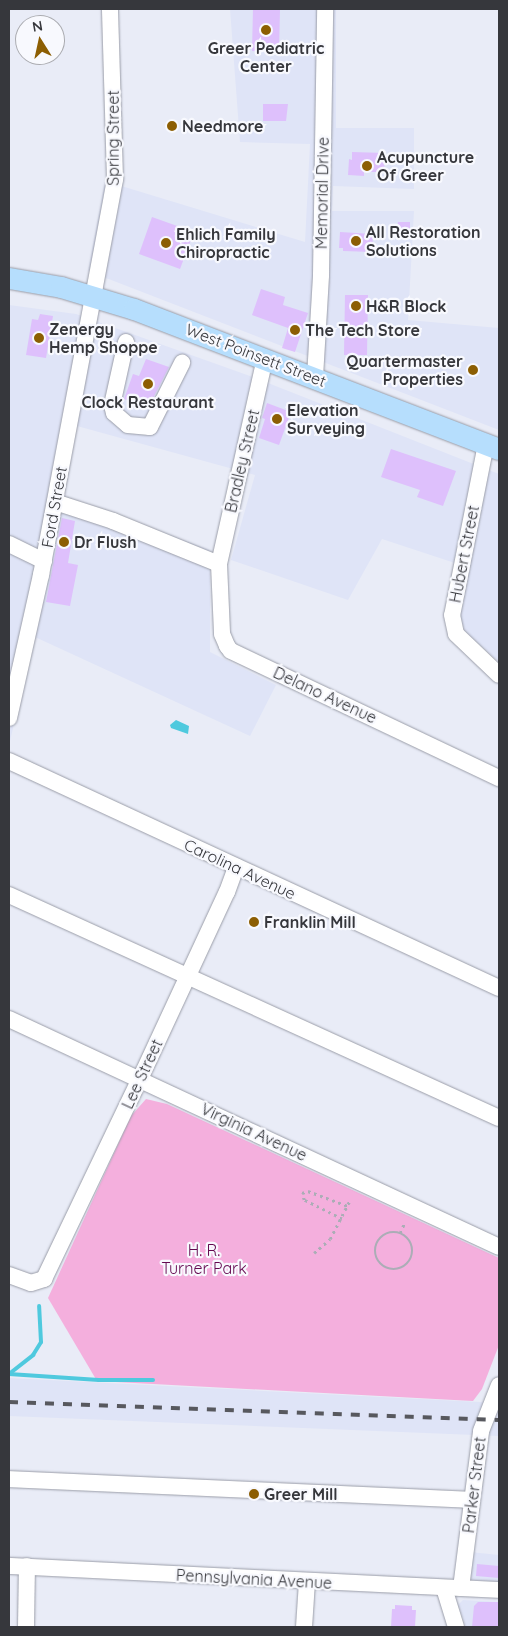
<!DOCTYPE html>
<html>
<head>
<meta charset="utf-8">
<style>
  body { margin:0 }
  #map { position:relative; width:508px; height:1636px; overflow:hidden; background:#e9ecf7; font-family:Quicksand,sans-serif }
  div>[style] { position:absolute }
  .built>* { inset:0; background:#dfe4f7 }
  .green>* { inset:0; background:#f4afdd }
  .water>* { inset:0; background:#4fc9de }
  .stream>* { height:4px; margin:-2px; padding:0 2px; transform-origin:2px; border-radius:2px; background:#4fc9de }
  .building>* { inset:0; background:#dec0fc }
  .path>* { height:2.5px; margin-top:-1.25px; transform-origin:0; background:repeating-linear-gradient(90deg,#abadb6 0 2.5px,transparent 0 6.5px) }
  .path>.ring { margin:-1.25px; padding:0; box-sizing:content-box; background:none; border:2.5px solid #abadb6; border-radius:50% }
  .roads { filter:drop-shadow(0 0 1px #9a9da8) drop-shadow(0 0 1px #9a9da8) }
  .minor>* { height:16px; margin:-8px; padding:0 8px; transform-origin:8px; border-radius:8px; background:#fff }
  .major>* { height:21px; margin:-10.5px; padding:0 10.5px; transform-origin:10.5px; border-radius:10.5px; background:#b6defd }
  .rail>* { height:4px; margin-top:-2px; transform-origin:0; background:repeating-linear-gradient(90deg,#57585e 0 9px,transparent 0 18px) }
  .dots>* { width:14px; height:14px; translate:-50% -50%; box-sizing:border-box; border:2px solid #f8f9fe; border-radius:50% }
  span { translate:-50% -50%; white-space:nowrap; text-align:center; line-height:1.15; -webkit-text-stroke:4.5px #f8f9fe; paint-order:stroke }
  .poi-label { font-size:16px; color:#36373c; font-weight:700 }
  .left { translate:0 -50%; text-align:left }
  .right { translate:-100% -50%; text-align:right }
  .street-label { font-size:16px; color:#36373c }
  .park-label { font-size:16px; color:#640950 }
  .frame { position:absolute; inset:0; border:10px solid #36373c; pointer-events:none }
  .north { position:absolute; left:15px; top:15px; width:50px; height:50px; box-sizing:border-box; background:#f8f9fe; border:1px solid #aaabb0; border-radius:50%; rotate:350deg; font-size:14px; font-weight:700; line-height:20px; text-align:center; color:#36373c }
  .north::after { content:''; display:block; margin:auto; width:18px; height:22px; background:#8c5e03; clip-path:polygon(50% 0,100% 100%,50% 72%,0 100%) }
</style>
</head>
<body>
<div id="map">
  <div class="built">
    <i style="clip-path:polygon(230px 9px,336px 9px,336px 128px,414px 128px,414px 189px,333px 186px,332px 211px,414px 211px,408px 320px,499px 328px,499px 430px,88px 271px,105px 181px,305px 242px,310px 144px,240px 142px)"></i>
    <i style="clip-path:polygon(9px 305px,76px 314px,250px 376px,499px 474px,499px 662px,464px 631px,458px 607px,467px 567px,382px 539px,348px 600px,231px 560px,255px 475px,77px 426px,62px 495px,210px 550px,210px 652px,276px 685px,250px 736px,35px 637px,9px 745px)"></i>
    <i style="clip-path:polygon(9px 1378px,499px 1403px,499px 1436px,9px 1416px)"></i>
    <i style="clip-path:polygon(470px 1552px,499px 1555px,499px 1582px,467px 1580px)"></i>
    <i style="clip-path:polygon(463px 1600px,499px 1602px,499px 1627px,466px 1627px,458px 1605px)"></i>
  </div>
  <div class="green">
    <i style="clip-path:polygon(146px 1099px,167px 1104px,499px 1258px,499px 1345px,482px 1389px,473px 1401px,97px 1381px,48px 1298px,131px 1116px)"></i>
  </div>
  <div class="water">
    <i style="clip-path:polygon(176px 720px,189px 726px,188px 734px,171px 728px,170px 725px)"></i>
  </div>
  <div class="stream">
    <i style="left:9px;top:1374px;width:90px;rotate:3.8deg"></i>
    <i style="left:99px;top:1380px;width:54px"></i>
    <i style="left:9px;top:1374px;width:31px;rotate:-38deg"></i>
    <i style="left:33px;top:1355px;width:15px;rotate:-58deg"></i>
    <i style="left:41px;top:1342px;width:36px;rotate:-93deg"></i>
  </div>
  <div class="building">
    <i style="clip-path:polygon(253px 9px,280px 9px,279px 52px,252px 51px)"></i>
    <i style="clip-path:polygon(263px 104px,288px 104px,286px 121px,263px 121px)"></i>
    <i style="clip-path:polygon(352px 152px,385px 153px,384px 172px,364px 172px,364px 176px,348px 175px,349px 159px,352px 160px)"></i>
    <i style="clip-path:polygon(152px 217px,194px 232px,180px 269px,139px 254px)"></i>
    <i style="clip-path:polygon(398px 222px,410px 222px,410px 234px,397px 234px)"></i>
    <i style="clip-path:polygon(340px 232px,373px 234px,372px 252px,343px 251px,343px 248px,339px 248px)"></i>
    <i style="clip-path:polygon(261px 289px,285px 297px,283px 305px,308px 313px,295px 352px,282px 348px,288px 328px,252px 315px)"></i>
    <i style="clip-path:polygon(345px 295px,368px 295px,367px 355px,344px 355px)"></i>
    <i style="clip-path:polygon(40px 314px,53px 316px,46px 358px,26px 355px,32px 319px,38px 320px)"></i>
    <i style="clip-path:polygon(146px 359px,169px 367px,148px 408px,124px 399px,133px 374px,139px 376px)"></i>
    <i style="clip-path:polygon(267px 403px,291px 412px,279px 445px,259px 438px,265px 419px,262px 418px)"></i>
    <i style="clip-path:polygon(391px 449px,456px 471px,443px 506px,417px 497px,420px 490px,381px 477px)"></i>
    <i style="clip-path:polygon(62px 518px,75px 521px,68px 563px,78px 565px,70px 606px,46px 602px)"></i>
    <i style="clip-path:polygon(477px 1564px,499px 1566px,499px 1578px,476px 1576px)"></i>
    <i style="clip-path:polygon(478px 1602px,499px 1602px,499px 1627px,472px 1627px,474px 1606px)"></i>
    <i style="clip-path:polygon(395px 1605px,412px 1606px,412px 1610px,416px 1610px,415px 1627px,391px 1627px,392px 1609px,395px 1609px)"></i>
  </div>
  <div class="path">
    <i style="left:342px;top:1219px;width:42px;rotate:-153.4deg"></i>
    <i style="left:304px;top:1200px;width:7px;rotate:-106deg"></i>
    <i style="left:302px;top:1193px;width:6px;rotate:-18deg"></i>
    <i style="left:308px;top:1191px;width:43px;rotate:20.6deg"></i>
    <i class="ring" style="left:375px;top:1232px;width:35.5px;height:35.5px"></i>
    <i style="left:400px;top:1233px;width:10px;rotate:-66deg"></i>
    <i style="left:314px;top:1253px;width:21px;rotate:-41deg"></i>
    <i style="left:330px;top:1239px;width:44px;rotate:-62.9deg"></i>
  </div>
  <div class="roads">
    <div class="minor">
      <i style="left:126px;top:342px;width:65px;rotate:102.5deg"></i>
      <i style="left:112px;top:405px;width:8px;rotate:76deg"></i>
      <i style="left:114px;top:413px;width:18px;rotate:41deg"></i>
      <i style="left:128px;top:425px;width:22px;rotate:5deg"></i>
      <i style="left:150px;top:427px;width:72px;rotate:-63.4deg"></i>
      <i style="left:265px;top:358px;width:211px;rotate:102.6deg"></i>
      <i style="left:219px;top:564px;width:70px;rotate:87.5deg"></i>
      <i style="left:222px;top:634px;width:13px;rotate:67deg"></i>
      <i style="left:227px;top:646px;width:6px;rotate:51deg"></i>
      <i style="left:231px;top:651px;width:297px;rotate:25.4deg"></i>
      <i style="left:315px;top:377px;width:102px;rotate:-86.6deg"></i>
      <i style="left:321px;top:275px;width:266px;rotate:-89.1deg"></i>
      <i style="left:486px;top:444px;width:174px;rotate:101.2deg"></i>
      <i style="left:452px;top:615px;width:19px;rotate:78deg"></i>
      <i style="left:456px;top:634px;width:59px;rotate:43.6deg"></i>
      <i style="left:55px;top:502px;width:61px;rotate:18.1deg"></i>
      <i style="left:113px;top:521px;width:114px;rotate:22.1deg"></i>
      <i style="left:9px;top:544px;width:39px;rotate:26deg"></i>
      <i style="left:9px;top:718px;width:147px;rotate:-77.4deg"></i>
      <i style="left:41px;top:575px;width:403px;rotate:-79.4deg"></i>
      <i style="left:115px;top:179px;width:170px;rotate:-91.7deg"></i>
      <i style="left:9px;top:761px;width:540px;rotate:24.86deg"></i>
      <i style="left:9px;top:895px;width:538px;rotate:24.47deg"></i>
      <i style="left:9px;top:1019px;width:540px;rotate:24.95deg"></i>
      <i style="left:9px;top:1275px;width:23px;rotate:20deg"></i>
      <i style="left:31px;top:1283px;width:14px;rotate:-17deg"></i>
      <i style="left:44px;top:1279px;width:222px;rotate:-64.4deg"></i>
      <i style="left:140px;top:1079px;width:206px;rotate:-65.1deg"></i>
      <i style="left:227px;top:892px;width:27px;rotate:-70deg"></i>
      <i style="left:9px;top:1479px;width:463px;rotate:2.6deg"></i>
      <i style="left:9px;top:1566px;width:491px;rotate:2.8deg"></i>
      <i style="left:444px;top:1588px;width:41px;rotate:72.9deg"></i>
      <i style="left:461px;top:1588px;width:158px;rotate:-82.7deg"></i>
      <i style="left:481px;top:1431px;width:49px;rotate:-68.6deg"></i>
      <i style="left:26px;top:1627px;width:61px;rotate:-89.1deg"></i>
      <i style="left:304px;top:1627px;width:45px;rotate:-86.2deg"></i>
    </div>
    <div class="major">
      <i style="left:9px;top:278px;width:53px;rotate:9.8deg"></i>
      <i style="left:61px;top:287px;width:76px;rotate:16.8deg"></i>
      <i style="left:134px;top:309px;width:391px;rotate:21deg"></i>
    </div>
  </div>
  <div class="rail">
    <i style="left:9px;top:1402px;width:490px;rotate:2.1deg"></i>
  </div>
  <div class="dots">
    <i style="left:266px;top:30px;background:#8c5e03"></i>
    <i style="left:172px;top:126px;background:#8c5e03"></i>
    <i style="left:367px;top:166px;background:#8c5e03"></i>
    <i style="left:356px;top:241px;background:#8c5e03"></i>
    <i style="left:166px;top:243px;background:#8c5e03"></i>
    <i style="left:356px;top:306px;background:#8c5e03"></i>
    <i style="left:295px;top:330px;background:#8c5e03"></i>
    <i style="left:39px;top:338px;background:#8c5e03"></i>
    <i style="left:473px;top:370px;background:#8c5e03"></i>
    <i style="left:148px;top:384px;background:#8c5e03"></i>
    <i style="left:277px;top:419px;background:#8c5e03"></i>
    <i style="left:64px;top:542px;background:#8c5e03"></i>
    <i style="left:254px;top:922px;background:#8c5e03"></i>
    <i style="left:254px;top:1494px;background:#8c5e03"></i>
  </div>
  <div class="poi-label">
    <span style="left:266px;top:57px">Greer Pediatric<br>Center</span>
    <span class="left" style="left:182px;top:126px">Needmore</span>
    <span class="left" style="left:377px;top:166px">Acupuncture<br>Of Greer</span>
    <span class="left" style="left:366px;top:241px">All Restoration<br>Solutions</span>
    <span class="left" style="left:176px;top:243px">Ehlich Family<br>Chiropractic</span>
    <span class="left" style="left:366px;top:306px">H&amp;R Block</span>
    <span class="left" style="left:49px;top:338px">Zenergy<br>Hemp Shoppe</span>
    <span class="left" style="left:305px;top:330px">The Tech Store</span>
    <span class="right" style="left:463px;top:370px">Quartermaster<br>Properties</span>
    <span style="left:148px;top:402px">Clock Restaurant</span>
    <span class="left" style="left:287px;top:419px">Elevation<br>Surveying</span>
    <span class="left" style="left:74px;top:542px">Dr Flush</span>
    <span class="left" style="left:264px;top:922px">Franklin Mill</span>
    <span class="left" style="left:264px;top:1494px">Greer Mill</span>
  </div>
  <div class="street-label">
    <span style="left:113px;top:138px;rotate:-90deg">Spring Street</span>
    <span style="left:322px;top:193px;rotate:-89deg">Memorial Drive</span>
    <span style="left:256px;top:355px;rotate:21deg">West Poinsett Street</span>
    <span style="left:242px;top:461px;rotate:-77deg">Bradley Street</span>
    <span style="left:54px;top:507px;rotate:-80deg">Ford Street</span>
    <span style="left:464px;top:554px;rotate:-79deg">Hubert Street</span>
    <span style="left:325px;top:695px;rotate:25deg">Delano Avenue</span>
    <span style="left:240px;top:869px;rotate:25deg">Carolina Avenue</span>
    <span style="left:142px;top:1074px;rotate:-65deg">Lee Street</span>
    <span style="left:254px;top:1132px;rotate:25deg">Virginia Avenue</span>
    <span style="left:474px;top:1485px;rotate:-83deg">Parker Street</span>
    <span style="left:254px;top:1579px;rotate:3deg">Pennsylvania Avenue</span>
  </div>
  <div class="park-label">
    <span style="left:204px;top:1259px">H. R.<br>Turner Park</span>
  </div>
  <div class="frame"></div>
  <div class="north">N</div>
</div>
</body>
</html>
